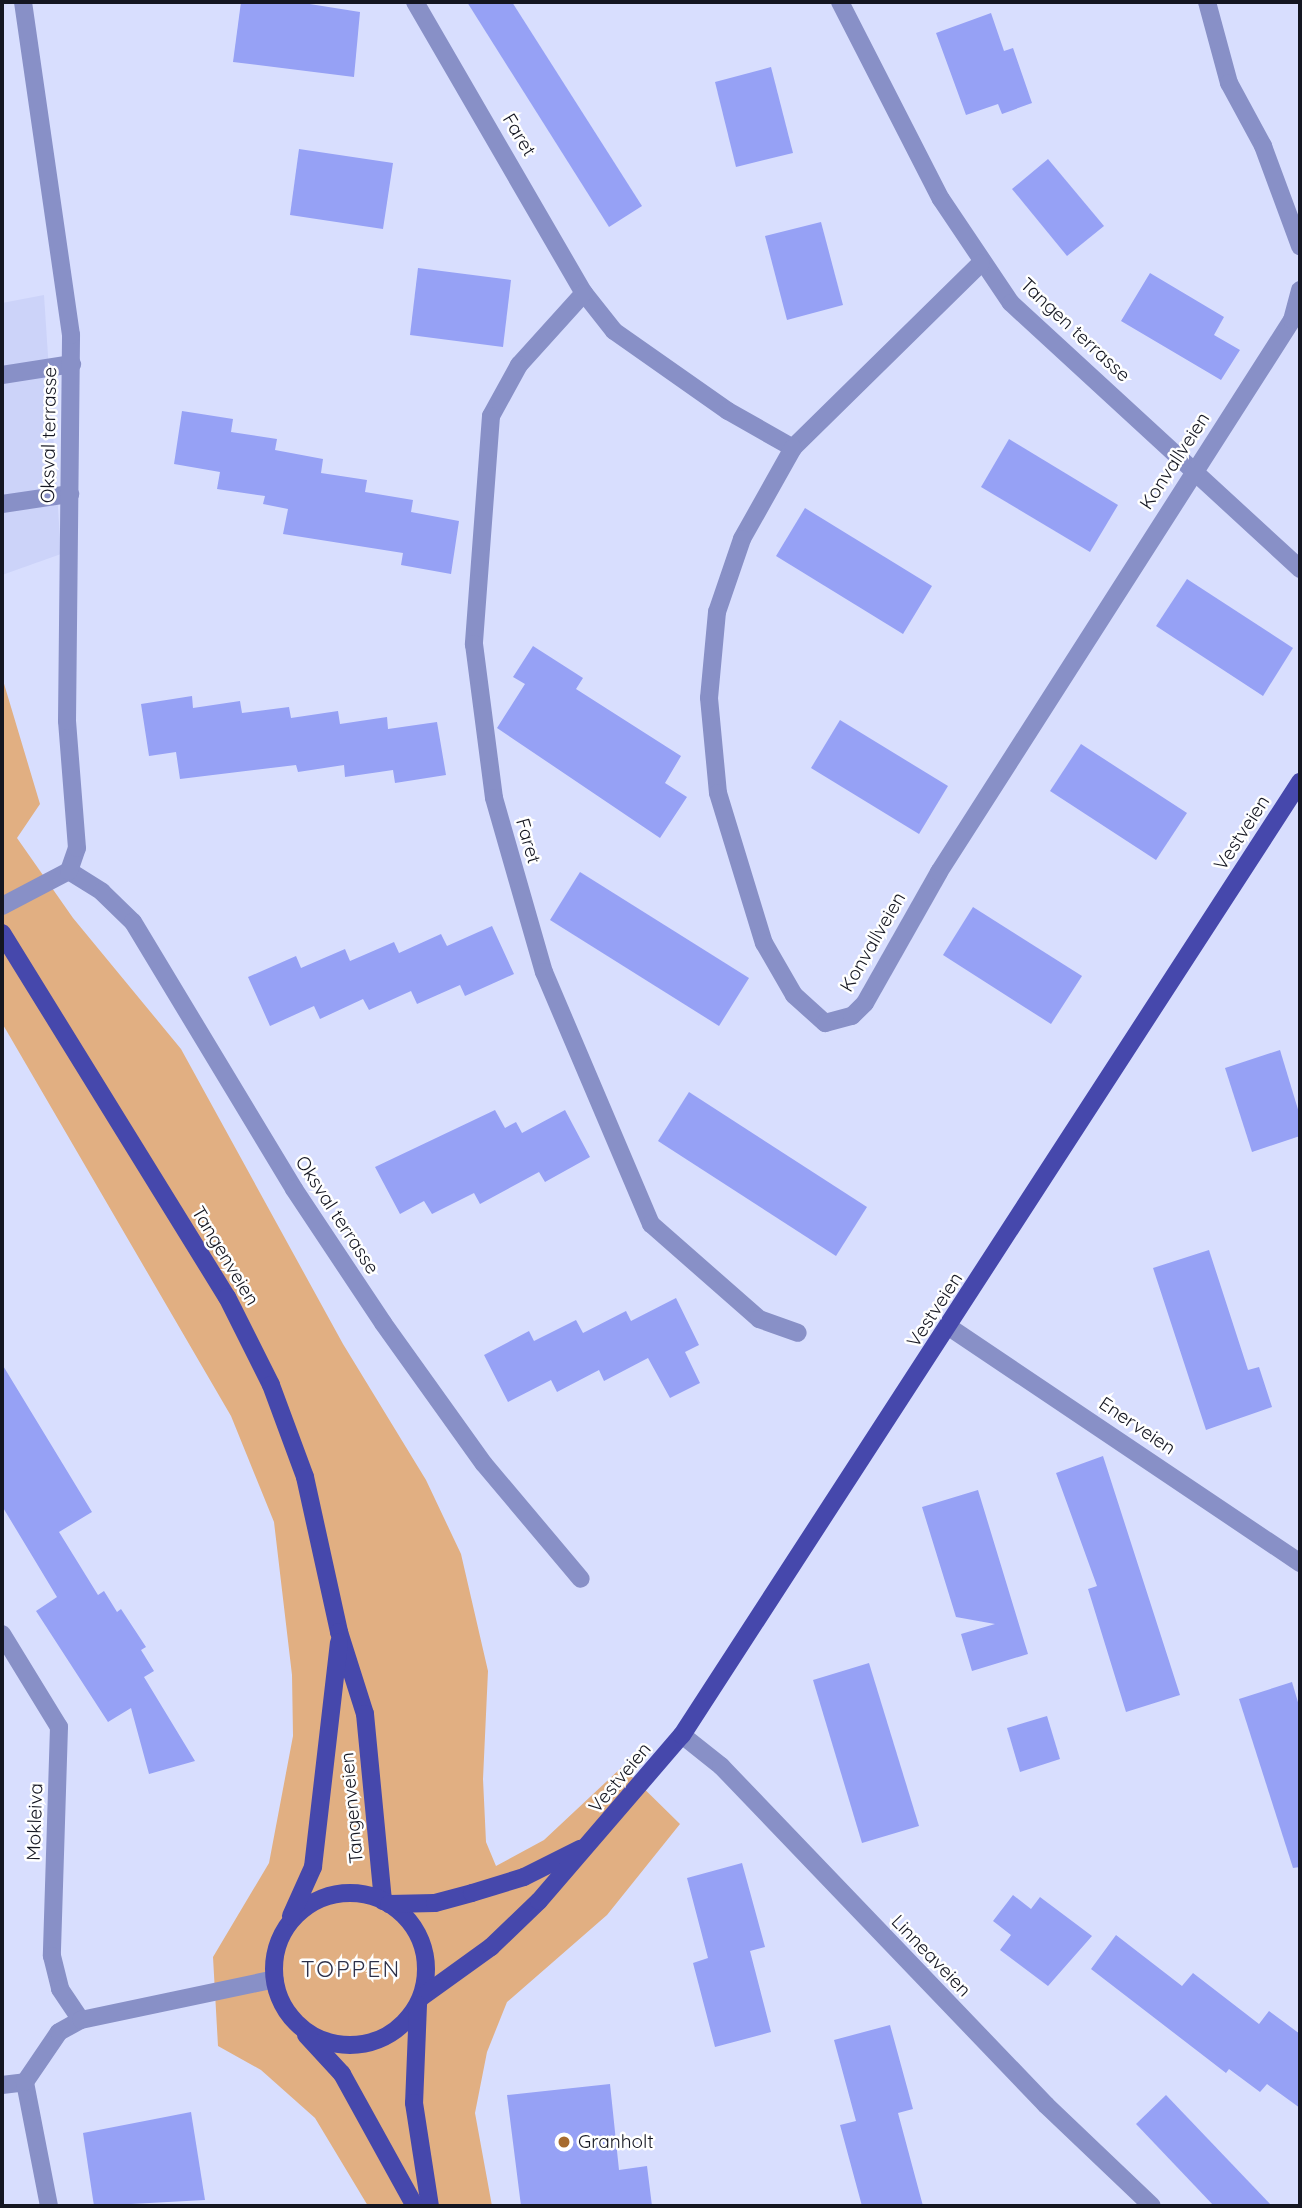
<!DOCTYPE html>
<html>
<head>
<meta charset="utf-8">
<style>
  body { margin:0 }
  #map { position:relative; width:1302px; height:2208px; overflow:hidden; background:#d8defe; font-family:Quicksand,sans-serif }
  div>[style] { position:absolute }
  .built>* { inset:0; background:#ccd3f9 }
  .green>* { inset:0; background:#e1af82 }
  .building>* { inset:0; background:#96a1f5 }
  .service>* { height:18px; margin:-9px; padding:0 9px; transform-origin:9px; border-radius:9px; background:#8890c7 }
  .minor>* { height:18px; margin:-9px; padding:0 9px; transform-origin:9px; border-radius:9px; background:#8890c7 }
  .primary>* { height:18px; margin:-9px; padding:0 9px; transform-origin:9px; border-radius:9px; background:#4648ac }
  .primary>.ring { margin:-9px; padding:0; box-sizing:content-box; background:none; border:18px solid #4648ac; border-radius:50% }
  .dots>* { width:19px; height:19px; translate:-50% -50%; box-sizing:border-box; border:4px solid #fff; border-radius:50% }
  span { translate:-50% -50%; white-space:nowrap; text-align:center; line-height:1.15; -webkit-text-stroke:5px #fff; paint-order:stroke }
  .street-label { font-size:19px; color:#141621 }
  .poi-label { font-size:19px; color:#141621 }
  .left { translate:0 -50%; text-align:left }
  .quarter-label { font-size:23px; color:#2d3049; letter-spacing:2px }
  .frame { position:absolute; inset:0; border:4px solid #141621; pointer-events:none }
</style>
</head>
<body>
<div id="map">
  <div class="built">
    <i style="clip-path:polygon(44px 295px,61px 554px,2px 575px,2px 303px)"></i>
  </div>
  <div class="green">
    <i style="clip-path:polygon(2px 677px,40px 804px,17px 838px,73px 918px,181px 1049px,343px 1344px,426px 1480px,461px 1554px,488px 1671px,483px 1779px,486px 1842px,496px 1866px,544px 1840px,622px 1767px,680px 1824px,607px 1915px,507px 2002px,487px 2052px,475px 2113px,492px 2206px,368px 2206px,315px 2118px,261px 2070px,218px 2046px,213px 1957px,269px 1863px,293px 1736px,292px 1675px,274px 1522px,231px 1416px,2px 1023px)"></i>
  </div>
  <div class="building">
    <i style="clip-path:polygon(241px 2px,297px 2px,360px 12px,354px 77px,233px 62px)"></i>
    <i style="clip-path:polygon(467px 2px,512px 2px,642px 206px,609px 227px)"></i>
    <i style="clip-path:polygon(991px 13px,1004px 51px,1013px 48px,1032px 103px,1002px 114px,998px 104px,966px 115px,936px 33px)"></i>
    <i style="clip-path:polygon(771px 67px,793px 153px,736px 167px,715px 82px)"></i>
    <i style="clip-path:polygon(299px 149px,393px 163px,383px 229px,290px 215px)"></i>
    <i style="clip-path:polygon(1048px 159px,1104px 226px,1067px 256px,1012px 189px)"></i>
    <i style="clip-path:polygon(821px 222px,843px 305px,787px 320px,765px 236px)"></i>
    <i style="clip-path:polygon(418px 268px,511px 280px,503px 347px,410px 335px)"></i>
    <i style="clip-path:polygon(1150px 273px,1224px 317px,1214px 335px,1240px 350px,1221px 380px,1121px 321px)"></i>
    <i style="clip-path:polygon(182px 411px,233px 419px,231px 432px,277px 439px,275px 450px,323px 459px,321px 473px,367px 480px,365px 492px,413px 500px,411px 512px,459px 521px,451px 574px,401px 565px,403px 553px,283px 534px,288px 509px,263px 504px,265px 496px,217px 489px,220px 472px,174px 464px)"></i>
    <i style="clip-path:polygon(1009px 439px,1118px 505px,1090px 552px,981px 487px)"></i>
    <i style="clip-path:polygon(805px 508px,932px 586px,903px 634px,776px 556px)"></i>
    <i style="clip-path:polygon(1187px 579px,1293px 648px,1263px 696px,1156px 626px)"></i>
    <i style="clip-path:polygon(533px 646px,583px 678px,576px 689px,681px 756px,665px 783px,687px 797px,660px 838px,497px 728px,525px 684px,513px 677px)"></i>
    <i style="clip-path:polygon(192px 696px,193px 708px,240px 701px,242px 713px,289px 707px,291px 718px,338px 711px,340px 724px,387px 717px,388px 729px,437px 722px,446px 775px,395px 783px,393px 770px,345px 777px,344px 765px,298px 772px,296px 765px,180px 779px,176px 752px,149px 756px,141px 704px)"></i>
    <i style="clip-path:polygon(840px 720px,948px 786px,919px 834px,811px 768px)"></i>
    <i style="clip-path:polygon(1081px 744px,1187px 813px,1156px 860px,1050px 791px)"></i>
    <i style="clip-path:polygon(580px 872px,749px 978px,719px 1026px,550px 920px)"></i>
    <i style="clip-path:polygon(973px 907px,1082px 976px,1051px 1024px,943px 955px)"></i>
    <i style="clip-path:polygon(492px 926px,514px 974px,465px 996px,460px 985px,417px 1004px,411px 991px,369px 1010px,363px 999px,320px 1019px,314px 1006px,270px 1026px,248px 977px,296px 956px,301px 968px,345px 949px,350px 961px,394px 942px,399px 953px,441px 934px,447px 946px)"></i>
    <i style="clip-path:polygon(1280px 1050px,1300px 1116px,1300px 1136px,1252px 1152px,1225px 1068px)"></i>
    <i style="clip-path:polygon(689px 1092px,867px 1207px,836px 1256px,658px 1141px)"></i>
    <i style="clip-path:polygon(495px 1110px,505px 1128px,516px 1122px,522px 1133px,565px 1110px,590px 1157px,545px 1182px,539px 1172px,480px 1204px,474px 1193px,432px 1214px,424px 1201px,400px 1214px,375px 1167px)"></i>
    <i style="clip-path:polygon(1209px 1250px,1248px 1370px,1259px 1367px,1272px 1407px,1206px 1430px,1153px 1268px)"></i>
    <i style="clip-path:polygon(676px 1298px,699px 1345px,685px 1352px,700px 1383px,670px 1398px,648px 1358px,604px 1381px,599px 1370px,557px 1392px,551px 1380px,508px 1402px,484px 1355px,529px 1331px,534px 1341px,576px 1320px,583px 1333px,626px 1311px,631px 1321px)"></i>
    <i style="clip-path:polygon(2px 1364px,92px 1512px,59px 1532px,98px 1595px,104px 1591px,117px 1612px,121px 1609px,146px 1647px,141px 1650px,154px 1671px,144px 1677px,195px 1761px,149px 1774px,131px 1708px,108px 1722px,36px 1611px,57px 1597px,2px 1506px)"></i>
    <i style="clip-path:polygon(1103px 1456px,1180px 1695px,1126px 1712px,1088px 1589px,1097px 1586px,1056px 1473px)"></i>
    <i style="clip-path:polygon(978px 1490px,1028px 1654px,972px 1671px,961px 1634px,995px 1624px,956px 1617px,922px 1507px)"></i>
    <i style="clip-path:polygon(869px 1663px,919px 1826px,862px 1843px,813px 1680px)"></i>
    <i style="clip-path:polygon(1292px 1682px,1300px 1709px,1300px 1867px,1293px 1868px,1239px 1699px)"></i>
    <i style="clip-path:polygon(1047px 1716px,1060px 1759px,1020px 1772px,1007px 1728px)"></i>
    <i style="clip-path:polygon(742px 1863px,765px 1947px,750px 1951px,771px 2032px,715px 2047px,693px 1963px,708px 1958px,687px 1878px)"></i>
    <i style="clip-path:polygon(1013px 1895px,1031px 1909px,1040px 1897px,1092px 1936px,1048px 1986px,1000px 1950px,1011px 1935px,993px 1921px)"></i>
    <i style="clip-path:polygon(1116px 1935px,1182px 1986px,1193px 1973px,1259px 2024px,1269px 2011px,1300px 2034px,1300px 2108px,1267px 2084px,1260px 2092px,1229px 2069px,1226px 2073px,1091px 1969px)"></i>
    <i style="clip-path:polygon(890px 2025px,913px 2109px,898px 2113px,923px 2206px,862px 2206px,840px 2125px,856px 2121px,834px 2040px)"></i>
    <i style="clip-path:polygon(610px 2084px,619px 2170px,647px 2166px,652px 2206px,521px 2206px,507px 2095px)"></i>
    <i style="clip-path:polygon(1166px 2095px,1272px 2206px,1214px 2206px,1136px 2124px)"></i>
    <i style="clip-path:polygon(191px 2112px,205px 2200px,94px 2206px,83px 2133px)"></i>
  </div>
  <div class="service">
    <i style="left:2px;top:375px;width:71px;rotate:-8.9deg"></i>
    <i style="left:2px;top:504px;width:69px;rotate:-8.4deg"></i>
  </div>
  <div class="minor">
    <i style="left:415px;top:2px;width:337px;rotate:59.9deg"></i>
    <i style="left:584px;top:293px;width:48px;rotate:51.7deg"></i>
    <i style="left:614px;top:331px;width:139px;rotate:35.1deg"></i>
    <i style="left:728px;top:411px;width:75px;rotate:29.6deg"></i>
    <i style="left:840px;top:2px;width:221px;rotate:62.9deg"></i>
    <i style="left:941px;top:199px;width:125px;rotate:56.1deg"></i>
    <i style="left:1011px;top:303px;width:393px;rotate:42.6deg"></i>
    <i style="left:1207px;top:2px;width:84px;rotate:74.8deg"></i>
    <i style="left:1229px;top:83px;width:72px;rotate:61.6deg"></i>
    <i style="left:1263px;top:146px;width:107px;rotate:69.7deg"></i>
    <i style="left:981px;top:263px;width:264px;rotate:135.5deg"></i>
    <i style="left:793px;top:448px;width:104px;rotate:119.3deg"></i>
    <i style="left:742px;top:539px;width:77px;rotate:108.9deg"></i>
    <i style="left:717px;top:612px;width:86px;rotate:95.3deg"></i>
    <i style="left:709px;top:698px;width:95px;rotate:84.6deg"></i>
    <i style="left:718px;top:793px;width:157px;rotate:73deg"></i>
    <i style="left:764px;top:943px;width:60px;rotate:60deg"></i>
    <i style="left:794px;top:995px;width:42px;rotate:42.1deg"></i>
    <i style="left:825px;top:1023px;width:28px;rotate:-15deg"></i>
    <i style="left:852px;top:1016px;width:18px;rotate:-45deg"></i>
    <i style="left:865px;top:1003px;width:150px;rotate:-60.5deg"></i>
    <i style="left:939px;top:872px;width:655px;rotate:-57.4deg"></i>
    <i style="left:1292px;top:320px;width:31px;rotate:-75deg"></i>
    <i style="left:584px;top:293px;width:97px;rotate:132.1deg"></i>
    <i style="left:519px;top:365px;width:58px;rotate:118.8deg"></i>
    <i style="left:491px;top:416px;width:229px;rotate:94.3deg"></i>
    <i style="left:474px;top:644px;width:155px;rotate:82.6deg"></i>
    <i style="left:494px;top:798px;width:181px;rotate:74deg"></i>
    <i style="left:544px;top:972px;width:274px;rotate:67deg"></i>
    <i style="left:651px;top:1224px;width:144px;rotate:41.3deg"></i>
    <i style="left:759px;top:1319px;width:41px;rotate:19.7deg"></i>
    <i style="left:69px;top:871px;width:39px;rotate:32deg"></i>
    <i style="left:102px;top:892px;width:43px;rotate:44.1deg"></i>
    <i style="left:133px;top:922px;width:312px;rotate:58.9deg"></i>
    <i style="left:294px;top:1189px;width:161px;rotate:56.4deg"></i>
    <i style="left:383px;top:1323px;width:173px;rotate:54.4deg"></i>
    <i style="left:484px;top:1464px;width:150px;rotate:49.9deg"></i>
    <i style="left:2px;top:906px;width:76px;rotate:-27.6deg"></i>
    <i style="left:69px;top:871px;width:24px;rotate:-71deg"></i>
    <i style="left:77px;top:848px;width:127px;rotate:-94.5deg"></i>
    <i style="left:67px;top:721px;width:386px;rotate:-89.4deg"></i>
    <i style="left:71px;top:335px;width:336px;rotate:-98.2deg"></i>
    <i style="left:949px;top:1327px;width:423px;rotate:33.9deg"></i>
    <i style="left:2px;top:1634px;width:109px;rotate:58.5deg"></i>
    <i style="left:59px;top:1727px;width:229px;rotate:91.8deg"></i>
    <i style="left:52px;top:1956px;width:34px;rotate:76deg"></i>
    <i style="left:60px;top:1989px;width:37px;rotate:56deg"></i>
    <i style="left:682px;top:1735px;width:50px;rotate:38.5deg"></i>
    <i style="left:721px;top:1766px;width:470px;rotate:46.2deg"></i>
    <i style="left:1046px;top:2105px;width:146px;rotate:43.6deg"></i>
    <i style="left:2px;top:2085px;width:23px;rotate:-7deg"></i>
    <i style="left:49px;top:2206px;width:126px;rotate:-101deg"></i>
    <i style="left:25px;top:2082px;width:60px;rotate:-55.8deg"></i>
    <i style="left:59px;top:2032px;width:25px;rotate:-29deg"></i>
    <i style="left:81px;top:2020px;width:198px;rotate:-11.9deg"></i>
  </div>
  <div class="primary">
    <i style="left:2px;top:933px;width:428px;rotate:58.3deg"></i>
    <i style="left:227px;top:1297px;width:98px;rotate:63.4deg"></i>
    <i style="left:271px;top:1385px;width:98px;rotate:69.7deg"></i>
    <i style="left:305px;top:1477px;width:159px;rotate:77.6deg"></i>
    <i style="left:339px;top:1632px;width:86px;rotate:72.4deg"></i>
    <i style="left:365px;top:1714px;width:188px;rotate:84.5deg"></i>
    <i class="ring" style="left:274px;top:1893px;width:134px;height:134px"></i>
    <i style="left:389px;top:1904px;width:46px;rotate:-1.2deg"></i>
    <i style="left:435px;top:1903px;width:38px;rotate:-15deg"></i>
    <i style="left:472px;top:1893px;width:54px;rotate:-17.1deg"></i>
    <i style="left:524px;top:1877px;width:63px;rotate:-26.6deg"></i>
    <i style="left:291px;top:1916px;width:54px;rotate:-65.8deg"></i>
    <i style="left:313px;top:1867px;width:226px;rotate:-83.4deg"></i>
    <i style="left:423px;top:1996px;width:84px;rotate:-35.8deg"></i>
    <i style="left:491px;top:1947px;width:66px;rotate:-43.8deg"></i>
    <i style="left:539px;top:1901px;width:219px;rotate:-49.3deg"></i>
    <i style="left:682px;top:1735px;width:1136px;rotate:-57.04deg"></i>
    <i style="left:418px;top:2005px;width:98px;rotate:92.3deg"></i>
    <i style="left:414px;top:2103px;width:104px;rotate:81.2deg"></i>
    <i style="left:306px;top:2035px;width:53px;rotate:47.3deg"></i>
    <i style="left:342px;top:2074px;width:151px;rotate:61.1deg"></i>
  </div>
  <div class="dots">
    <i style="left:564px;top:2142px;background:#a66a2d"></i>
  </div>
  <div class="street-label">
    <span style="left:519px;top:135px;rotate:59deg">Faret</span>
    <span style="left:1075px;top:330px;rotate:43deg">Tangen terrasse</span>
    <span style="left:49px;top:435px;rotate:-89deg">Oksval terrasse</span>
    <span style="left:1175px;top:461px;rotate:-57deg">Konvallveien</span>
    <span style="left:1242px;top:833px;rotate:-57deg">Vestveien</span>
    <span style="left:528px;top:841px;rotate:74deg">Faret</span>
    <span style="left:873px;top:942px;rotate:-60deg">Konvallveien</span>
    <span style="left:337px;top:1215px;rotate:57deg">Oksval terrasse</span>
    <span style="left:225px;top:1256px;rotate:59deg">Tangenveien</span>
    <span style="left:935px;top:1310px;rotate:-57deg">Vestveien</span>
    <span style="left:1137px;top:1426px;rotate:34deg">Enerveien</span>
    <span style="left:620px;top:1778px;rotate:-50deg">Vestveien</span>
    <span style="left:352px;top:1808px;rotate:-95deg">Tangenveien</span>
    <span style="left:35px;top:1822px;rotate:-88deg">Mokleiva</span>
    <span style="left:931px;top:1956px;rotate:46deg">Linneaveien</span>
  </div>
  <div class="poi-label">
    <span class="left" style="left:578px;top:2142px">Granholt</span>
  </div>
  <div class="quarter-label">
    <span style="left:351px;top:1969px">TOPPEN</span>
  </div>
  <div class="frame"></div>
</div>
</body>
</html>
